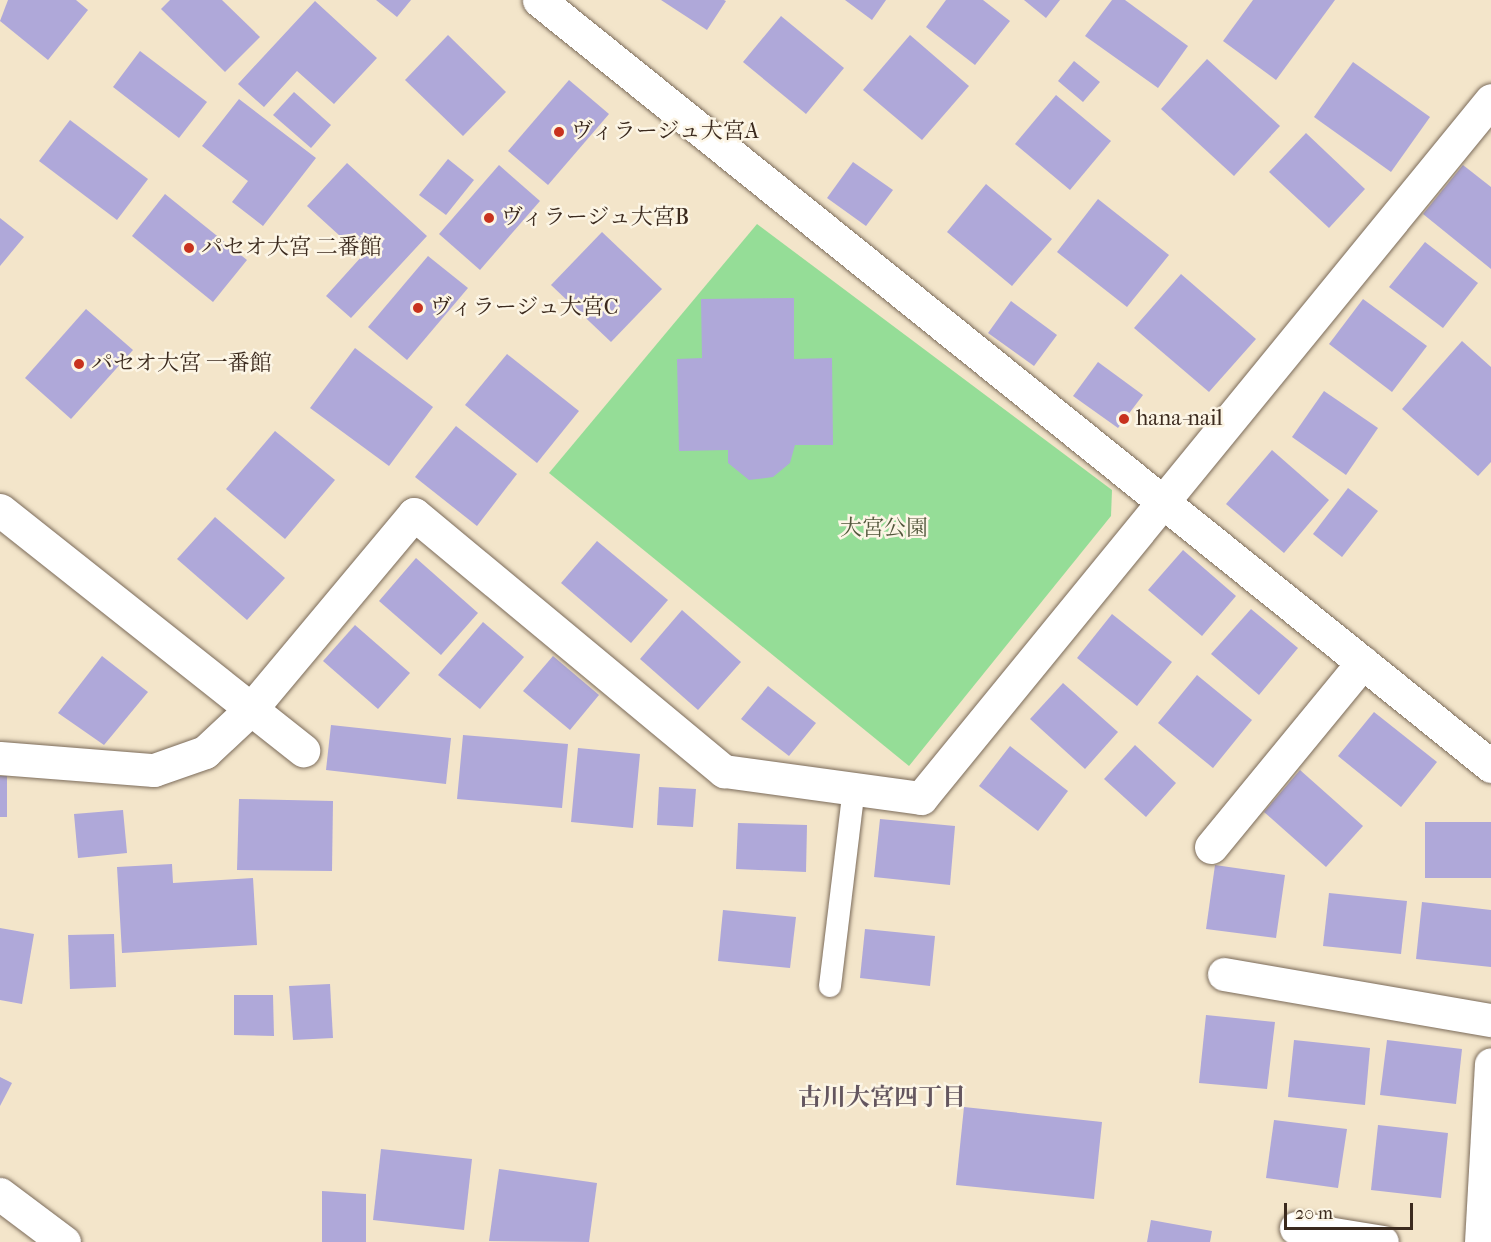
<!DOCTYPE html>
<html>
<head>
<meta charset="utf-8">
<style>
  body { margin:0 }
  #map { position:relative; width:1491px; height:1242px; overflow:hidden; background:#f3e5ca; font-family:"IM FELL French Canon","Noto Serif JP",serif }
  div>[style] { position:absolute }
  .green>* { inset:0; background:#95dd97 }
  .building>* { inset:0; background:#afa8d9 }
  .roads { filter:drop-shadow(0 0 2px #7b6b5a) drop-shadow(0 0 2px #7b6b5a) }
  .service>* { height:22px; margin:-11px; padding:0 11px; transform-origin:11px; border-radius:11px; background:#fff }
  .minor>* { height:33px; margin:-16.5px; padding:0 16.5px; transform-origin:16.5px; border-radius:16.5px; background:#fff }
  .dots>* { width:16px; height:16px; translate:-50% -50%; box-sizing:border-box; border:3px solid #fcf5e5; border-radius:50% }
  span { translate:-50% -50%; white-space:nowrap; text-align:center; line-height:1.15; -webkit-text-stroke:5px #fcf5e5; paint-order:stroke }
  .poi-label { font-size:22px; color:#3b2a1e }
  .left { translate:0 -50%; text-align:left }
  .park-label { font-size:22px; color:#52573c }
  .neighbourhood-label { font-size:24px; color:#64565f; font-weight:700 }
  .scale { position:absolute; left:1284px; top:1203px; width:129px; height:27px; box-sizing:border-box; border:3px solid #3b2a1e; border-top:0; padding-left:8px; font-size:18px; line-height:21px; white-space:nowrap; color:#3b2a1e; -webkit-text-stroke:4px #fcf5e5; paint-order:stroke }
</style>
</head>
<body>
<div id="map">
  <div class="green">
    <i style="clip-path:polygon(757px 224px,1112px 490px,1111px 516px,909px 766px,549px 473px)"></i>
  </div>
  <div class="building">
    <i style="clip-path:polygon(8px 0,76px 0,88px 10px,48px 60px,0 21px)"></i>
    <i style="clip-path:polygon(170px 0,222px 0,260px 37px,225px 72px,161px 9px)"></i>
    <i style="clip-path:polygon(376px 0,411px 0,397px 17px)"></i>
    <i style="clip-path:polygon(661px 0,724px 0,726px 1px,707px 30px)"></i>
    <i style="clip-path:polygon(845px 0,886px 0,872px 20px)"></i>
    <i style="clip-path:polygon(946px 0,983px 0,1010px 21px,975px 65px,926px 27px)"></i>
    <i style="clip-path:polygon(1024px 0,1060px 0,1046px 18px)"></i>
    <i style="clip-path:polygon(1112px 0,1125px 0,1188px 46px,1158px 88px,1085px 36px)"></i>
    <i style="clip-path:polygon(1253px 0,1335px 0,1276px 80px,1223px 41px)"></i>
    <i style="clip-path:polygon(315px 1px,377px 58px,334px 104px,297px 71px,264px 107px,238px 84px)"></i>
    <i style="clip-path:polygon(781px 16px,844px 68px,806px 114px,743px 62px)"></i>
    <i style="clip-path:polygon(448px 35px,506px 92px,463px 136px,405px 80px)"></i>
    <i style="clip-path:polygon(910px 35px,969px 86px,922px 140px,863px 90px)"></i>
    <i style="clip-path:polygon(140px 51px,207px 102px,179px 138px,113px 87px)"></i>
    <i style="clip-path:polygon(1207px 59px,1280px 126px,1234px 176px,1161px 109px)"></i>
    <i style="clip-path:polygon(1074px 61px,1100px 82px,1083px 102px,1058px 81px)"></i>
    <i style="clip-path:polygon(1353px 62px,1430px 117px,1391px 172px,1314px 117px)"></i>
    <i style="clip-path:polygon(569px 80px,609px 114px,548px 185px,508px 151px)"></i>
    <i style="clip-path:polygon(294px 92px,331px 125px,311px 148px,273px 115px)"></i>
    <i style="clip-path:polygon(1056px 95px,1111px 141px,1070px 190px,1015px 144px)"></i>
    <i style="clip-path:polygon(239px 99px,316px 158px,263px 226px,232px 202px,248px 181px,202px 146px)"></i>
    <i style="clip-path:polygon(70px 120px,148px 179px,117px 220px,39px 161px)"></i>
    <i style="clip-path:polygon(1306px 133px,1365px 189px,1329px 228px,1269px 172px)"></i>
    <i style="clip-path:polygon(448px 159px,474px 180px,446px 215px,419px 195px)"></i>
    <i style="clip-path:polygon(853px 162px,893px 190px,866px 226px,827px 198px)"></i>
    <i style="clip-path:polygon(347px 163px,427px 236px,351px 318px,326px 296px,362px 256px,307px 206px)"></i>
    <i style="clip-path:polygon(499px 165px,540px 201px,480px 270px,439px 234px)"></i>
    <i style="clip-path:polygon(1463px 165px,1491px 187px,1491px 269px,1423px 214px)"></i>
    <i style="clip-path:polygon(986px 184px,1052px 239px,1012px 286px,947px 232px)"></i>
    <i style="clip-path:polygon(165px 194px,247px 260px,213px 302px,132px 236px)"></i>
    <i style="clip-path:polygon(1098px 199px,1169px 255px,1127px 307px,1057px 252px)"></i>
    <i style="clip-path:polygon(0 218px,24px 237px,0 266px)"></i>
    <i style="clip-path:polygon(602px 232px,662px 289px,611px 342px,551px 285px)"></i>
    <i style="clip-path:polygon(1425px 242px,1478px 283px,1443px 328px,1389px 287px)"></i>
    <i style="clip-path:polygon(428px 256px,468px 288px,407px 360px,368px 327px)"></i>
    <i style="clip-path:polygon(1181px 274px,1256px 339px,1209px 392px,1134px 328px)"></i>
    <i style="clip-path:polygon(794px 298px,794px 359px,832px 358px,833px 445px,795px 445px,790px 463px,773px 477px,749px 480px,728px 463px,728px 450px,679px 451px,677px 359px,702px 358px,701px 299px)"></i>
    <i style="clip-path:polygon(1363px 299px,1427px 346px,1392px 392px,1329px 344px)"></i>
    <i style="clip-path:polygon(1011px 301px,1057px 335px,1034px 366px,988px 333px)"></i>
    <i style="clip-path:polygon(86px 309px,133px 350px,71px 419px,25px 378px)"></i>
    <i style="clip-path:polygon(1462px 341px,1491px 367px,1491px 462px,1478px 476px,1402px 409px)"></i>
    <i style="clip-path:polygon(355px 348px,433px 407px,389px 466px,310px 408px)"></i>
    <i style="clip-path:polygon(507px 354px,579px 411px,537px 463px,465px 405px)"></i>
    <i style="clip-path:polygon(1098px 362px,1143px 395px,1118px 428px,1073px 396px)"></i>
    <i style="clip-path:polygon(1324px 391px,1378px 428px,1346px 475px,1292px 437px)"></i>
    <i style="clip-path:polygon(456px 426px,517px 474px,477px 526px,415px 477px)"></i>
    <i style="clip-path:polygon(275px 431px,335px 480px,285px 539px,226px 489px)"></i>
    <i style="clip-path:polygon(1272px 450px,1329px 500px,1284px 553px,1226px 504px)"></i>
    <i style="clip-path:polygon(1348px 488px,1378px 511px,1342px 557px,1313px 534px)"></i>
    <i style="clip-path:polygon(215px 517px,285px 578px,247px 620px,177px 559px)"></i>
    <i style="clip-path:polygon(597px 541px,668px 600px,631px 643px,561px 583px)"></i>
    <i style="clip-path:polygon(1183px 550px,1236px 596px,1202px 636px,1148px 590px)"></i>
    <i style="clip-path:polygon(416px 558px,478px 613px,441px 655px,379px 601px)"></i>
    <i style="clip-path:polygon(1251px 609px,1298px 648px,1259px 695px,1211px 654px)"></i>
    <i style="clip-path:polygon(682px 610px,741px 662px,698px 710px,640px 659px)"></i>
    <i style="clip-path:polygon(1112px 614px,1172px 662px,1137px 706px,1077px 658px)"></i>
    <i style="clip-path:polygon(483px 622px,524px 657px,480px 709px,438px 675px)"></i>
    <i style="clip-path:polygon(355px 625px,410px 673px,378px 709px,323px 661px)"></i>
    <i style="clip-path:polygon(102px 656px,148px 692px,104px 745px,58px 713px)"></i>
    <i style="clip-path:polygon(553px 656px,599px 695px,570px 730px,523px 691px)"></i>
    <i style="clip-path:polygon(1197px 675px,1252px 720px,1213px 768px,1158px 723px)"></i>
    <i style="clip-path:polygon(1063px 683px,1118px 732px,1085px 769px,1030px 719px)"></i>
    <i style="clip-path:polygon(768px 686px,816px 723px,789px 756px,741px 719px)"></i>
    <i style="clip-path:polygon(1374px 712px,1437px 762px,1401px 807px,1338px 756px)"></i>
    <i style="clip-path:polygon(331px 725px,451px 738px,446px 784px,326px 770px)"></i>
    <i style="clip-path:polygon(463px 735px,568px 744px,562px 808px,457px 799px)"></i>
    <i style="clip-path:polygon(1135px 745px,1176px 783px,1146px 817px,1104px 779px)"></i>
    <i style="clip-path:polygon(1010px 746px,1068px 791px,1038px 831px,979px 786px)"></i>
    <i style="clip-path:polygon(578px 748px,640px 754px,633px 828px,571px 822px)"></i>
    <i style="clip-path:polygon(1300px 770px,1363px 826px,1326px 867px,1264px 812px)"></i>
    <i style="clip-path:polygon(0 776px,7px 776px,7px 817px,0 817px)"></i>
    <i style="clip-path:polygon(659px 787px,696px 789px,693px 827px,657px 825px)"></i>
    <i style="clip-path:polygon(239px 799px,333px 801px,332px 871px,237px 870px)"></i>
    <i style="clip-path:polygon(123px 810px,127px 853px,78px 858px,74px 814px)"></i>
    <i style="clip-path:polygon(880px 819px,955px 826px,950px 885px,874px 877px)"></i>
    <i style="clip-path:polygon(1425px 822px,1491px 822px,1491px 878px,1425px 878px)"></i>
    <i style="clip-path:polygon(738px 823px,807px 825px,806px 872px,736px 869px)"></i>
    <i style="clip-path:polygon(172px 864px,173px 883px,253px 878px,257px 945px,122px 953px,117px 867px)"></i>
    <i style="clip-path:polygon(1215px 865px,1285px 875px,1276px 938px,1206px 929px)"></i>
    <i style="clip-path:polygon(1329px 893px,1407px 901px,1401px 954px,1323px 946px)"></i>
    <i style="clip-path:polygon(1422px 902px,1491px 910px,1491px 967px,1416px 959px)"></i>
    <i style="clip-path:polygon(723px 910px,796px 917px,790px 968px,718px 961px)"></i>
    <i style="clip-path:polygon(0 928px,34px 934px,22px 1004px,0 1000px)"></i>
    <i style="clip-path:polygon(865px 929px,935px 936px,930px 986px,860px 978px)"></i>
    <i style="clip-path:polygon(114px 934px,116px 987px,70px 989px,68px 935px)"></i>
    <i style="clip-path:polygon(330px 984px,333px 1038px,293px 1040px,289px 986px)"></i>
    <i style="clip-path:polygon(234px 995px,273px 995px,274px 1036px,234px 1035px)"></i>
    <i style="clip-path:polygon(1206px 1015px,1275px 1022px,1267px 1089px,1199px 1083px)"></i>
    <i style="clip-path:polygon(1294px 1040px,1370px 1048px,1365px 1105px,1288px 1097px)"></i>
    <i style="clip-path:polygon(1387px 1040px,1462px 1049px,1456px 1104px,1380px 1095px)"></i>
    <i style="clip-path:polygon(0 1077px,12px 1083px,0 1106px)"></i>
    <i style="clip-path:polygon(964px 1107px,1102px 1122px,1094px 1199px,956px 1185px)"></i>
    <i style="clip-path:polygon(1274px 1120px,1347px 1129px,1338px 1188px,1266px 1178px)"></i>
    <i style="clip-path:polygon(1378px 1125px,1448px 1133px,1441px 1198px,1371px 1190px)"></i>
    <i style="clip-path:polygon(381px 1149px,472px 1159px,464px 1230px,373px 1220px)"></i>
    <i style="clip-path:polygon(499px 1169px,597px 1183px,589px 1242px,489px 1241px)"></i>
    <i style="clip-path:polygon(322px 1191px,366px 1194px,366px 1242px,322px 1242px)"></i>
    <i style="clip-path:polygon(1151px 1220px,1212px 1231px,1210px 1242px,1147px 1242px)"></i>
  </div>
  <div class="roads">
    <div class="service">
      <i style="left:830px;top:986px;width:198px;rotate:-83.1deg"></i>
    </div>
    <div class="minor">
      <i style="left:539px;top:0;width:1222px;rotate:38.82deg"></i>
      <i style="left:0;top:510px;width:387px;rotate:38.4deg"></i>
      <i style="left:0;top:758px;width:154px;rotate:4.5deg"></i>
      <i style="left:154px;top:770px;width:54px;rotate:-19.4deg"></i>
      <i style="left:205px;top:752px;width:63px;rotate:-43.1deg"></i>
      <i style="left:251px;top:709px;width:254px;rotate:-50.1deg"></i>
      <i style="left:414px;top:514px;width:403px;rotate:39.7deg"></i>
      <i style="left:724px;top:771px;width:199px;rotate:7.8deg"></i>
      <i style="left:921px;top:798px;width:901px;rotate:-50.76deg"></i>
      <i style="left:1211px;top:847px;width:239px;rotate:-50.6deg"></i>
      <i style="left:1224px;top:974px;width:271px;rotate:9.8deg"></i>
      <i style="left:0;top:1194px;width:80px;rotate:36.9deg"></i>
      <i style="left:1296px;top:1228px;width:87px;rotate:9.2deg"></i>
      <i style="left:1481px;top:1242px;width:178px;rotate:-86.8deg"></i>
    </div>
  </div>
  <div class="dots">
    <i style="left:559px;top:132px;background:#c8321e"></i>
    <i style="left:489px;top:218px;background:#c8321e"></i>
    <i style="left:189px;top:248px;background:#c8321e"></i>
    <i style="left:418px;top:308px;background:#c8321e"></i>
    <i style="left:79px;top:364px;background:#c8321e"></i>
    <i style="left:1124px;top:419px;background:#c8321e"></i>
  </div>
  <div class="poi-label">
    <span class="left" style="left:571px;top:132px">ヴィラージュ大宮A</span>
    <span class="left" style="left:501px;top:218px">ヴィラージュ大宮B</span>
    <span class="left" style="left:201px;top:248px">パセオ大宮 二番館</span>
    <span class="left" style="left:430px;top:308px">ヴィラージュ大宮C</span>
    <span class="left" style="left:91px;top:364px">パセオ大宮 一番館</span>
    <span class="left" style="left:1136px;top:419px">hana-nail</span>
  </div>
  <div class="park-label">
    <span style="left:884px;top:529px">大宮公園</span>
  </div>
  <div class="neighbourhood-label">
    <span style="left:882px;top:1098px">古川大宮四丁目</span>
  </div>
  <div class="scale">20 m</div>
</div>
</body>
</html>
